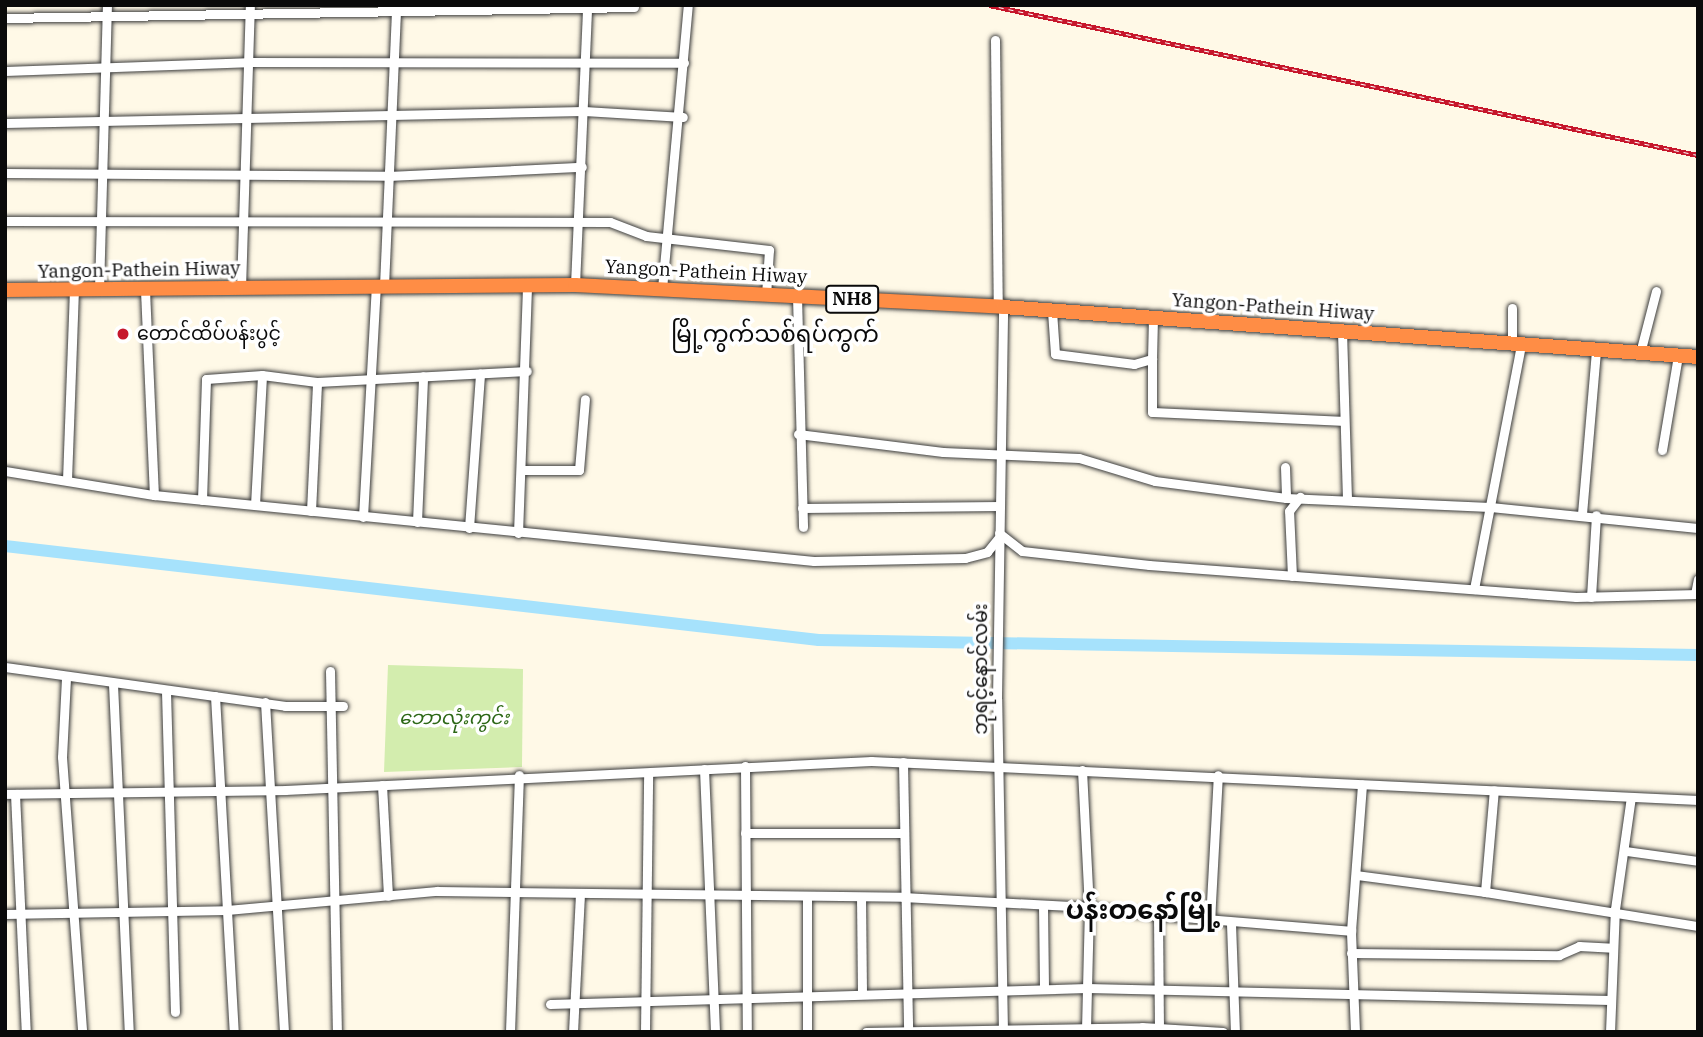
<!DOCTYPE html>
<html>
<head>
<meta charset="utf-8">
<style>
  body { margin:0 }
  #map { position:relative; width:1703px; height:1037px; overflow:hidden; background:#fff9e7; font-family:"IBM Plex Serif","Noto Sans Myanmar",serif }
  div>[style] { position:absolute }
  .green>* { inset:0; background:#d3edae }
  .river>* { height:12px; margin:-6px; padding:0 6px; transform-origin:6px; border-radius:6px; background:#a6e2fc }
  .roads { filter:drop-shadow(0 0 2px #3d3d3d) drop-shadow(0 0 2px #3d3d3d) }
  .minor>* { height:9px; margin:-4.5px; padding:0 4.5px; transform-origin:4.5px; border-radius:4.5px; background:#fff }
  .highway>* { height:14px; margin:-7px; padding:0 7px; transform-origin:7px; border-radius:7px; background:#ff8d45 }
  .rail>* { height:4.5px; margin-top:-2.25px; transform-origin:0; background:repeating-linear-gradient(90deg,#fff 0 5px,#c6162b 0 10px); box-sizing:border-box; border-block:2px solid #c6162b }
  .dots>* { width:19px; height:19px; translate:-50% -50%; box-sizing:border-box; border:4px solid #fff; border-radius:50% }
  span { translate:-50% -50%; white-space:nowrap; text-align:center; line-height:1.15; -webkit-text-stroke:7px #fff; paint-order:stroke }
  .shield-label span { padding:2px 5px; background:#fff; border:2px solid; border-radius:5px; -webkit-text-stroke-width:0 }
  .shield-label { font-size:18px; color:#0a0a0a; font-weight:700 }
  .street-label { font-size:19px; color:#0a0a0a }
  .poi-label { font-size:19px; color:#0a0a0a }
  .left { translate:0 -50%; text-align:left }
  .park-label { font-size:19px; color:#2c6716; font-style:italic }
  .quarter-label { font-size:23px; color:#0a0a0a }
  .district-label { font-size:26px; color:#0a0a0a; font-weight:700 }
  .frame { position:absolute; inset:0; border:7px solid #0a0a0a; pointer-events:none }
</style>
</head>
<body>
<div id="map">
  <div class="green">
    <i style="clip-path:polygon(388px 665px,523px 669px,522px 767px,384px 772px)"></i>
  </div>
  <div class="river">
    <i style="left:5px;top:546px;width:819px;rotate:6.59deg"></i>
    <i style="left:819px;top:640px;width:879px;rotate:0.98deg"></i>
  </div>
  <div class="roads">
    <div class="minor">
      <i style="left:5px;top:18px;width:629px;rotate:-1deg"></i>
      <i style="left:995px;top:40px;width:267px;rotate:89.4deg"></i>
      <i style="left:5px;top:71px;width:242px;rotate:-2.1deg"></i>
      <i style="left:247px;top:62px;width:437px;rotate:0.1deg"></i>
      <i style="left:5px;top:123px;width:579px;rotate:-1.19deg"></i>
      <i style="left:584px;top:111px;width:99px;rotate:3.5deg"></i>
      <i style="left:5px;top:173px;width:383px;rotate:0.4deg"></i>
      <i style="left:388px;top:176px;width:194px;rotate:-2.7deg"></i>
      <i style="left:5px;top:221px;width:605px;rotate:0.09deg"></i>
      <i style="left:610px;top:222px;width:39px;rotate:21deg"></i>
      <i style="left:646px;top:236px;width:124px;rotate:6.5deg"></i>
      <i style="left:769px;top:250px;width:45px;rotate:93.8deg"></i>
      <i style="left:575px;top:285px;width:278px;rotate:-87.5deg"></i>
      <i style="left:384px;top:286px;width:278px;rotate:-87.5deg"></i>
      <i style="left:241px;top:288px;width:281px;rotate:-88.2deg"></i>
      <i style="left:662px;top:289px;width:285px;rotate:-84.8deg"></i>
      <i style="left:99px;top:290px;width:285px;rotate:-88.4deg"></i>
      <i style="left:145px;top:290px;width:205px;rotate:87.5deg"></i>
      <i style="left:797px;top:296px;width:231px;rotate:88.5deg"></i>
      <i style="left:1512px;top:308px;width:36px;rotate:90deg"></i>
      <i style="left:1052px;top:311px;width:43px;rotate:86deg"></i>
      <i style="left:1055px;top:354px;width:80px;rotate:7.2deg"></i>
      <i style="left:1134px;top:364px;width:19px;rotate:-16deg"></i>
      <i style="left:1152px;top:359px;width:41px;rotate:-88.6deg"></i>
      <i style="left:1342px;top:331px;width:166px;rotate:88.3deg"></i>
      <i style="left:1640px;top:353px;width:64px;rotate:-75.5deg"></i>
      <i style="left:1152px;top:359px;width:53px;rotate:90deg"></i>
      <i style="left:1152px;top:412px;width:189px;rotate:2.7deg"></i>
      <i style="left:798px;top:434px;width:146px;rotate:7.1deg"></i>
      <i style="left:943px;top:452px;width:136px;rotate:2.5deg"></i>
      <i style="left:1079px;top:458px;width:79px;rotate:16.8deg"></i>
      <i style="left:1155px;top:481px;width:132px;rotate:7.4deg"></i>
      <i style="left:1286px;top:498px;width:204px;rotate:2.5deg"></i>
      <i style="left:1490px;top:507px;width:209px;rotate:5.8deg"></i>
      <i style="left:1662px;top:450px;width:96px;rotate:-80.4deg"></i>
      <i style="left:1285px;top:467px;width:31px;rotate:88deg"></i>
      <i style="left:522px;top:470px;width:57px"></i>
      <i style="left:579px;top:470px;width:71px;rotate:-85.2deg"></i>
      <i style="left:5px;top:471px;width:151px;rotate:9.2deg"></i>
      <i style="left:154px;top:495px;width:663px;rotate:5.71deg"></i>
      <i style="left:814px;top:561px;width:151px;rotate:-1.1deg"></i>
      <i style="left:965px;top:558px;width:23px;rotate:-15deg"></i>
      <i style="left:987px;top:552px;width:19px;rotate:-51deg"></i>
      <i style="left:67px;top:480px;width:190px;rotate:-87.9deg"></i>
      <i style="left:202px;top:500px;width:121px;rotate:-88.1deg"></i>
      <i style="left:206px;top:379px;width:56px;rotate:-4.1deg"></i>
      <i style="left:262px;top:375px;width:55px;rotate:7.3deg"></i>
      <i style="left:317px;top:382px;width:210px;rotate:-3deg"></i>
      <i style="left:255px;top:505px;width:130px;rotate:-86.9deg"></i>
      <i style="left:802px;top:508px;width:198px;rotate:-0.6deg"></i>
      <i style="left:311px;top:511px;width:129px;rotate:-87.3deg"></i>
      <i style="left:1582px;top:514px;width:165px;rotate:-85.1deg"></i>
      <i style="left:363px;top:517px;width:231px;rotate:-86.8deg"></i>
      <i style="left:417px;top:522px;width:146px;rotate:-87.6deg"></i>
      <i style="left:469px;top:528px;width:155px;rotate:-85.9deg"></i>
      <i style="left:518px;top:533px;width:249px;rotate:-87.9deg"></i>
      <i style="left:999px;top:533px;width:29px;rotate:38deg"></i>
      <i style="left:1022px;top:551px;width:128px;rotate:6.3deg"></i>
      <i style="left:1149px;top:565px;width:428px;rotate:4.3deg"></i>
      <i style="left:1576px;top:597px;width:122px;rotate:-1.4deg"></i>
      <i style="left:1292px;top:576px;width:65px;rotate:-92.6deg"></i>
      <i style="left:1289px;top:511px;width:18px;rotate:-52deg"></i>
      <i style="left:1474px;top:589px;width:249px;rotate:-79.1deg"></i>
      <i style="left:1695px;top:594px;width:15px;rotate:-79deg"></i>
      <i style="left:1591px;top:597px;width:82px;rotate:-86.5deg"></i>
      <i style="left:5px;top:667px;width:283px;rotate:7.9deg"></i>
      <i style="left:285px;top:706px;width:58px"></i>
      <i style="left:330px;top:671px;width:361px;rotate:88.9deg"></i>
      <i style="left:66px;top:678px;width:79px;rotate:92.9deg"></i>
      <i style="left:62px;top:757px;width:276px;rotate:85.8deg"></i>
      <i style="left:113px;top:684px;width:348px;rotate:87.4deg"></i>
      <i style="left:166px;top:691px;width:321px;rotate:88.4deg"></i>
      <i style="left:215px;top:696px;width:337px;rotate:86.8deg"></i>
      <i style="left:265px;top:702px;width:331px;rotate:86.7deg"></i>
      <i style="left:903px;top:762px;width:270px;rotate:88.9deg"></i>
      <i style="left:745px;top:766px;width:266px;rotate:89.6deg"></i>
      <i style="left:704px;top:769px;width:263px;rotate:87.6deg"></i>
      <i style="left:1082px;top:770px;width:137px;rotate:87.1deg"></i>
      <i style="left:1089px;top:907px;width:125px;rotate:91.4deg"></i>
      <i style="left:382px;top:785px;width:111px;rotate:86.9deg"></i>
      <i style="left:5px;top:794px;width:280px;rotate:-0.8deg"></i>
      <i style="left:285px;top:790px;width:587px;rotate:-2.83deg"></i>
      <i style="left:871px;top:761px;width:828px;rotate:2.7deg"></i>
      <i style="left:15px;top:794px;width:238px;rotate:87.4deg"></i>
      <i style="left:745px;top:833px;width:158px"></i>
      <i style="left:1626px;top:851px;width:73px;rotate:7.9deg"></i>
      <i style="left:1356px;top:875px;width:130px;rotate:7.5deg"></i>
      <i style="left:1485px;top:892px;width:102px;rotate:-85deg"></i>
      <i style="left:1485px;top:892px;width:216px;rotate:9.1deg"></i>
      <i style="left:861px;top:897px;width:97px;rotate:89.4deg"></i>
      <i style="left:1043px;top:905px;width:84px;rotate:89.3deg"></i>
      <i style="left:5px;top:914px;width:222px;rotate:-1deg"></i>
      <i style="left:227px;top:910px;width:211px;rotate:-5.2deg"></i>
      <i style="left:437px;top:891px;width:466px;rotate:0.7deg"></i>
      <i style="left:903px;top:897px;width:186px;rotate:3.1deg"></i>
      <i style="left:1089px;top:907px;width:69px;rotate:6.6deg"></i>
      <i style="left:1158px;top:915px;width:117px;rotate:89.5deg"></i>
      <i style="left:1158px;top:915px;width:194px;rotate:4.7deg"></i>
      <i style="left:1210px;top:921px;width:146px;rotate:-86.9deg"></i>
      <i style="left:1231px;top:924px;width:108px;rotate:87.9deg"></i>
      <i style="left:1351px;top:953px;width:208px;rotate:0.6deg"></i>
      <i style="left:1559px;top:955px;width:22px;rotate:-24deg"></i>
      <i style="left:1579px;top:946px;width:33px;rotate:3deg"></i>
      <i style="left:550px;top:1004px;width:537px;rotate:-1.71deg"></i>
      <i style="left:1087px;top:988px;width:523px;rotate:1.31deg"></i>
      <i style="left:510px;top:1032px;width:257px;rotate:-88deg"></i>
      <i style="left:573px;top:1032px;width:138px;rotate:-87.1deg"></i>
      <i style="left:645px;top:1032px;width:259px;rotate:-89.3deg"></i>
      <i style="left:807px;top:1032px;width:135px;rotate:-90deg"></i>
      <i style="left:866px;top:1032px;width:276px;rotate:-1deg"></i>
      <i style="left:1142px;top:1027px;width:81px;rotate:3.5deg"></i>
      <i style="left:1003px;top:1032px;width:333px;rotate:-91deg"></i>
      <i style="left:997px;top:699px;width:392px;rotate:-89.1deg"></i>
      <i style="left:1355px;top:1032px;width:101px;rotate:-92.3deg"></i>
      <i style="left:1351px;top:931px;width:147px;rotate:-85.7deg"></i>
      <i style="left:1610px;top:1032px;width:123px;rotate:-87.7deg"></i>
      <i style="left:1615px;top:909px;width:113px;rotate:-81.9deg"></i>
    </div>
    <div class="highway">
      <i style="left:5px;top:290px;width:570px;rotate:-0.5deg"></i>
      <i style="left:575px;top:285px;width:429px;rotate:2.9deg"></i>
      <i style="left:1003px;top:307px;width:697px;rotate:4.11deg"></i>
    </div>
  </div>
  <div class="rail">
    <i style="left:989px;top:5px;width:725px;rotate:11.95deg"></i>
  </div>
  <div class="dots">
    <i style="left:123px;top:334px;background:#c6162b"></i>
  </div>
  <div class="shield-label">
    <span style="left:852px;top:299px">NH8</span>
  </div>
  <div class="street-label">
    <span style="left:139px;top:270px;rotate:-1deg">Yangon-Pathein Hiway</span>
    <span style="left:706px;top:272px;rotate:3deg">Yangon-Pathein Hiway</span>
    <span style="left:1273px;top:307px;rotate:4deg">Yangon-Pathein Hiway</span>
    <span style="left:981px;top:669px;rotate:-90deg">ဘုရင့်နောင်လမ်း</span>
  </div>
  <div class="poi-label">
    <span class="left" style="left:137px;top:334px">တောင်ထိပ်ပန်းပွင့်</span>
  </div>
  <div class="park-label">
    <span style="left:454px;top:718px">ဘောလုံးကွင်း</span>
  </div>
  <div class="quarter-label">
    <span style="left:775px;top:333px">မြို့ကွက်သစ်ရပ်ကွက်</span>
  </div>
  <div class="district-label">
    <span style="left:1143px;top:910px">ပန်းတနော်မြို့</span>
  </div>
  <div class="frame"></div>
</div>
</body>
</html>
